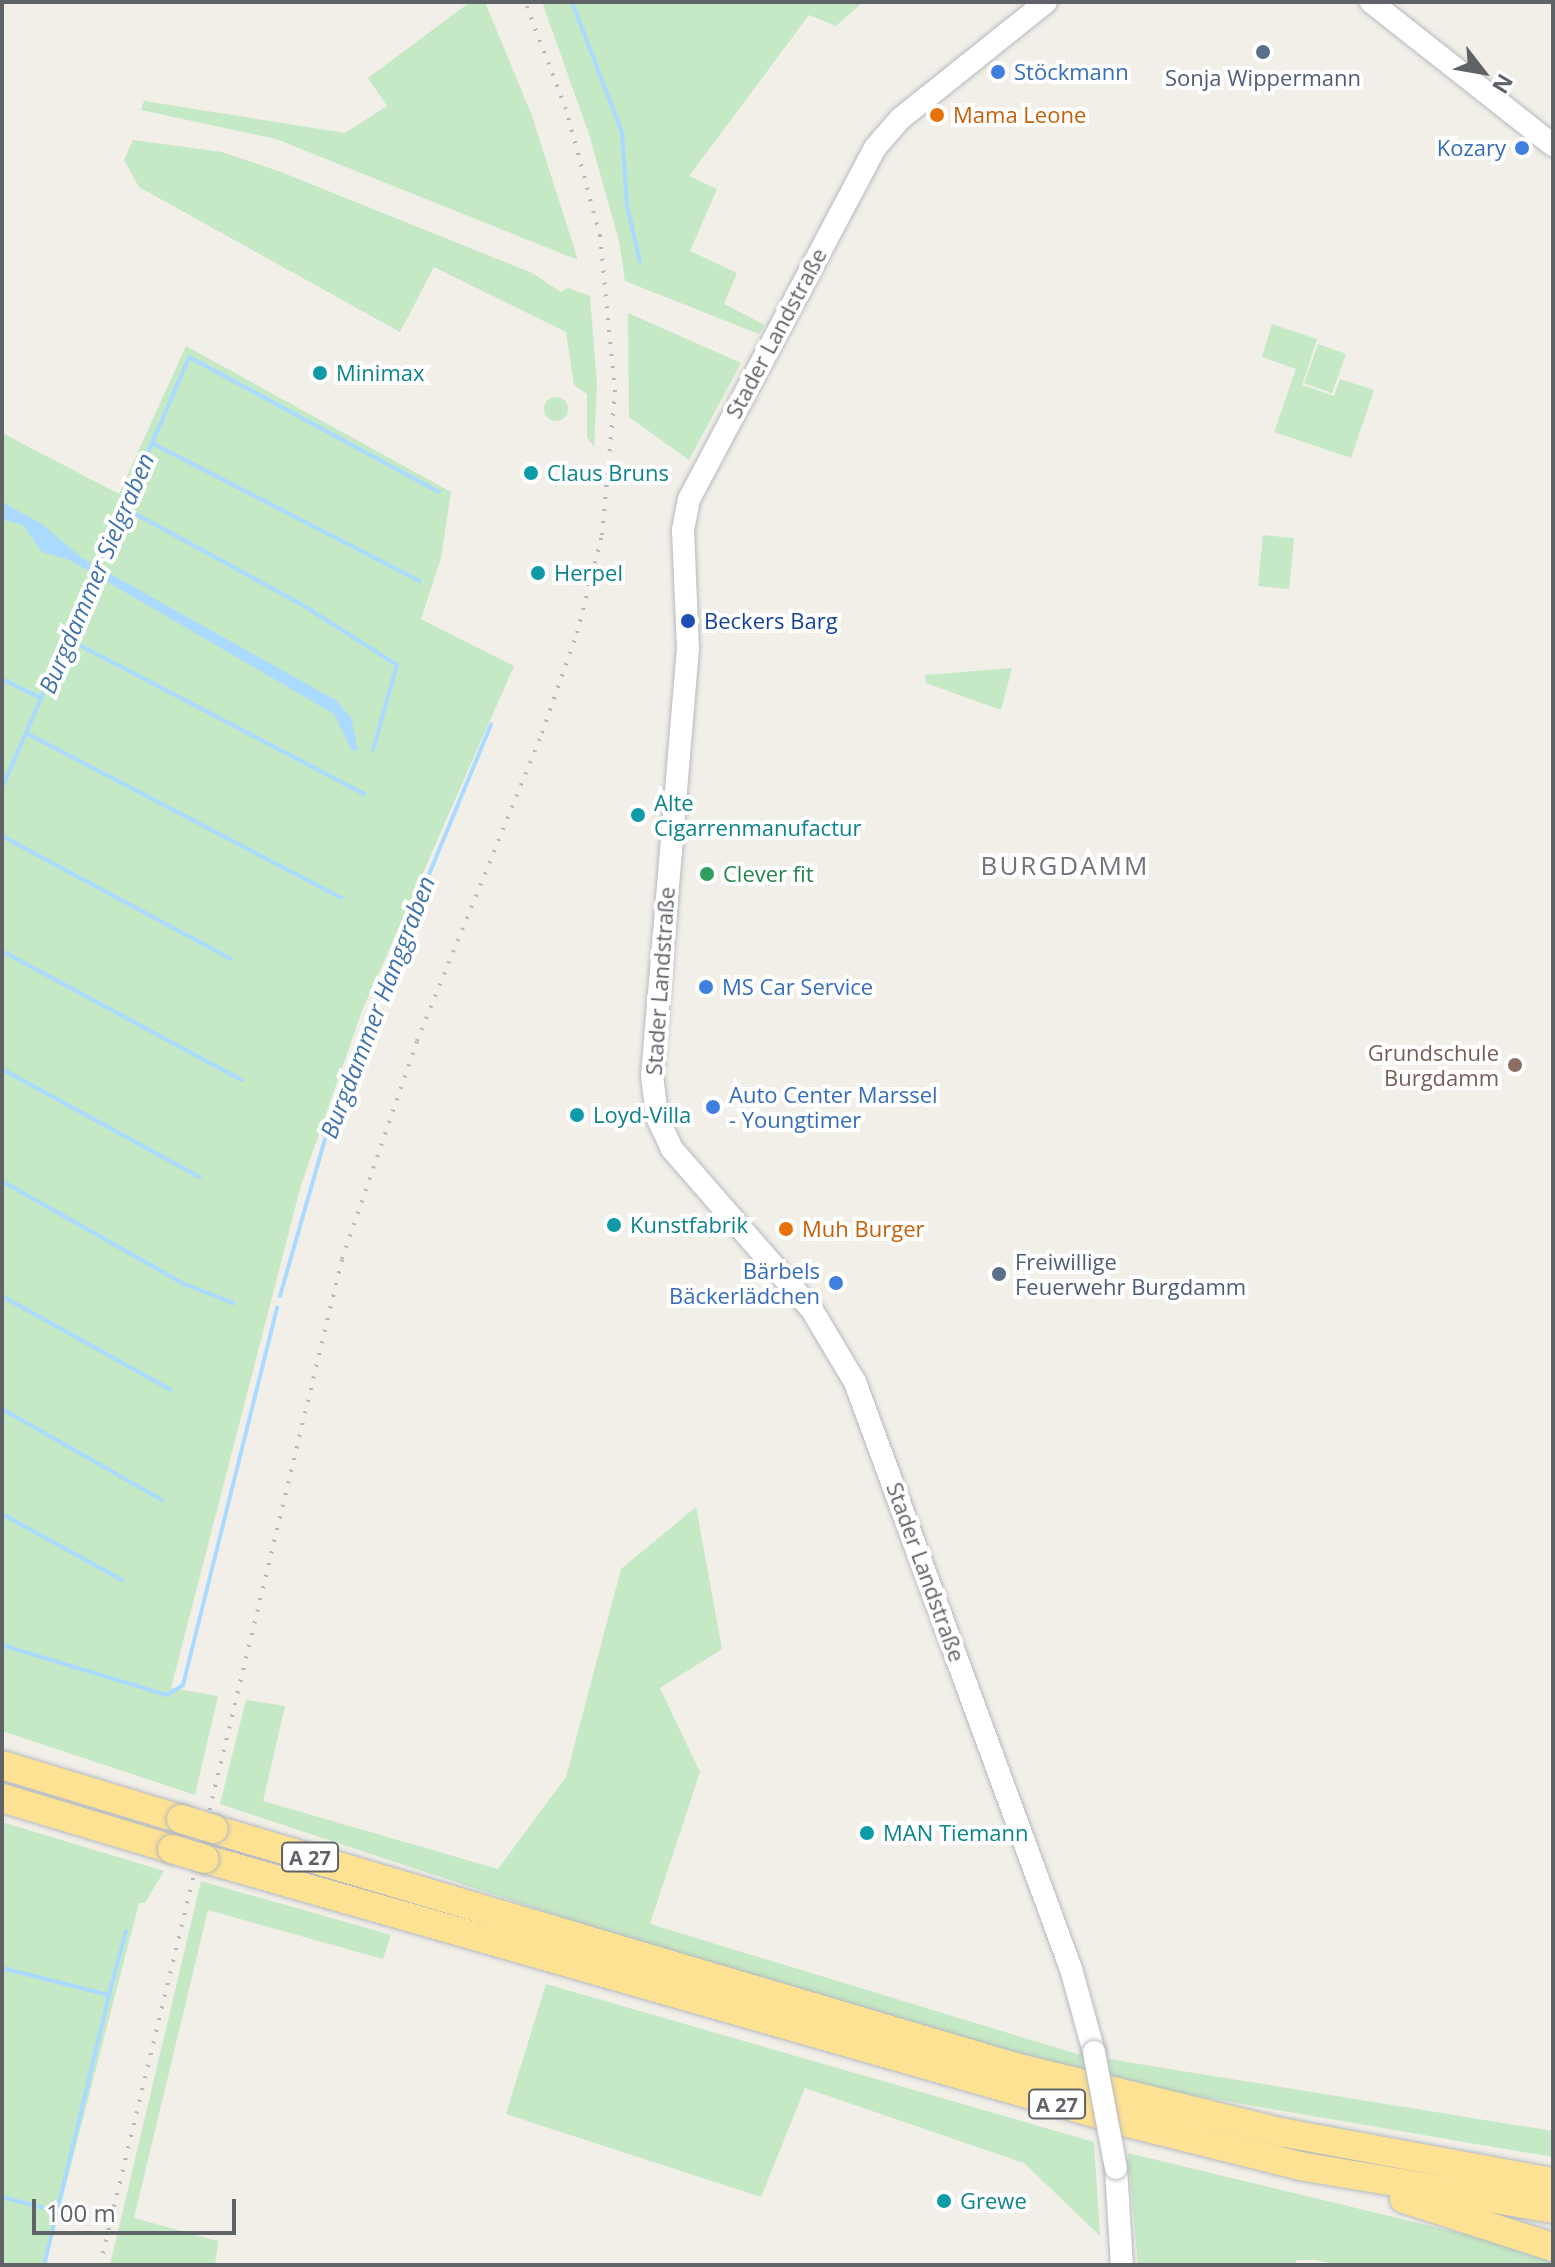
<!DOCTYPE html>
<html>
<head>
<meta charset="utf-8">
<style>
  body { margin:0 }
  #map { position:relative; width:1555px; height:2267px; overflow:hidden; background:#f1efe8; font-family:"Open Sans",sans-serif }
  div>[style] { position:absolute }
  .green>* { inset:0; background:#c5e8c5 }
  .round { border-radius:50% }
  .water>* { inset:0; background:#aadaff }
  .stream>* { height:4px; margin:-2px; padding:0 2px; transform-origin:2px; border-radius:2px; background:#aadaff }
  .roads { filter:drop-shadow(0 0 2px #b6babf) drop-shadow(0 0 2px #b6babf) }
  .secondary>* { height:22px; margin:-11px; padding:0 11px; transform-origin:11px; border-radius:11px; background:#fff }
  .highway>* { height:28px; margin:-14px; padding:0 14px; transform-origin:14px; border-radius:14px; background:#fde293 }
  .rail>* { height:4px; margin-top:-2px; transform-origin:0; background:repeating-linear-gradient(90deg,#b6b7b8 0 2px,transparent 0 12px) }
  .bridges { filter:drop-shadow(0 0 2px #b6babf) drop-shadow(0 0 2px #b6babf) }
  .secondary-bridge>* { height:22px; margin:-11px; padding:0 11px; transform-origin:11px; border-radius:11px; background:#fff }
  .highway-bridge>* { height:28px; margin:-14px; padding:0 14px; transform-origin:14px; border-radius:14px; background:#fde293 }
  .dots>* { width:22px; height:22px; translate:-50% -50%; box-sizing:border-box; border:4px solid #fff; border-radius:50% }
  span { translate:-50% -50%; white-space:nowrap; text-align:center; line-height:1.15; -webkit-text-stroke:8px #fff; paint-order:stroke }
  .shield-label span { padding:2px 6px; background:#fff; border:2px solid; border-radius:6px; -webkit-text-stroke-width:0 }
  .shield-label { font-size:20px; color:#5f6368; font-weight:700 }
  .shop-label { font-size:22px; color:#366cbe }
  .left { translate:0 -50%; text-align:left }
  .right { translate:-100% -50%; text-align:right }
  .service-label { font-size:22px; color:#4e5e75 }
  .food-label { font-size:22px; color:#c56008 }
  .street-label { font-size:22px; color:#5f6368 }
  .culture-label { font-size:22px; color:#0d838f }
  .transit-label { font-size:22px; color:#164399 }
  .leisure-label { font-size:22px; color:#27864d }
  .education-label { font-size:22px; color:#785e54 }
  .water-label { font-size:24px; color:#4174aa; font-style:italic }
  .quarter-label { font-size:26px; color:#70757a; letter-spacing:2px }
  .frame { position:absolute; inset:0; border:4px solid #5f6368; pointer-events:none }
  .north { position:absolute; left:1443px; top:32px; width:80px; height:80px; -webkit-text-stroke:6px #fff; paint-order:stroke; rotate:121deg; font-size:22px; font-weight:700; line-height:32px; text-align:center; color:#5f6368 }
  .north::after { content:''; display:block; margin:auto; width:28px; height:36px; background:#5f6368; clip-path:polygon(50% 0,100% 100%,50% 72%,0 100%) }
  .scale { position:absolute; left:32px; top:2199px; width:204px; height:36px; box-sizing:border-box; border:4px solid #5f6368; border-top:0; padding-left:10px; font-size:24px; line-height:28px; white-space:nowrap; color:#5f6368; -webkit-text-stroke:6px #fff; paint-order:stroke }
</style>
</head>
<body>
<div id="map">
  <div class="green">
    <i style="clip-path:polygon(470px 2px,485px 2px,532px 116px,578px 260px,276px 139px,141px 110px,144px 101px,345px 133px,387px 106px,368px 78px)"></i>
    <i style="clip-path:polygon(542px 2px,863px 2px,836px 26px,809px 15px,689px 176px,717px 189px,690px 251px,737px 273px,724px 304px,765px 325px,759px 334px,625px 281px,619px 241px,589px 134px)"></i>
    <i style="clip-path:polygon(133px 140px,222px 152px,281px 172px,532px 273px,561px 292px,568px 288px,590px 296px,597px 385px,594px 447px,587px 437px,587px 394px,574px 385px,566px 332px,434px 267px,400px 332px,139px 187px,124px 160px)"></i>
    <i style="clip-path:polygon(628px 313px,741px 363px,689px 460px,629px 417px)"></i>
    <i style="clip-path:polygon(1272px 324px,1317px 339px,1302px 385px,1334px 396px,1340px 379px,1374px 390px,1351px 458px,1274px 432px,1296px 369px,1262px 357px)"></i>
    <i style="clip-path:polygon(1318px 344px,1346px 354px,1332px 393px,1304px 383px)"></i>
    <i style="clip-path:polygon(186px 346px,451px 492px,441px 558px,421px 619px,514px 666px,362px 1011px,301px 1185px,171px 1688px,218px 1696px,195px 1795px,2px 1731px,2px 433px,119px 494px)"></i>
    <i class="round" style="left:544px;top:397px;width:24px;height:24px"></i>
    <i style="clip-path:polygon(1263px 535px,1294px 538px,1289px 589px,1258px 586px)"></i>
    <i style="clip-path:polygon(1012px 668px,1001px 710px,926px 683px,925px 675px)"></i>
    <i style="clip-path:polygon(696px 1507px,722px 1649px,660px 1688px,700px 1772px,650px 1924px,1077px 2054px,1553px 2131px,1553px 2157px,1119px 2083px,610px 1933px,220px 1804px,246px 1700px,285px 1706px,263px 1801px,498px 1869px,566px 1777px,621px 1569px)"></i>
    <i style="clip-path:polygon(2px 1822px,164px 1871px,145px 1903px,139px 1903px,45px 2265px,2px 2265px)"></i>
    <i style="clip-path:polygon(201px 1881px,391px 1935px,383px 1959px,208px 1910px,134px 2218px,218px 2241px,215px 2265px,110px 2265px)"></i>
    <i style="clip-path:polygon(546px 1984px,1094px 2142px,1100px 2236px,1024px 2163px,805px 2088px,761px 2197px,506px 2114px)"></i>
    <i style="clip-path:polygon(1128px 2153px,1493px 2241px,1553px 2259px,1553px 2265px,1337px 2265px,1316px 2260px,1297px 2260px,1294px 2265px,1138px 2265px)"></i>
  </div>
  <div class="water">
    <i style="clip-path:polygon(2px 502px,42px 524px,82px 558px,337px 701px,351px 718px,358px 751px,351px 749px,334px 714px,70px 560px,42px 552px,23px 525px,2px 519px)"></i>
  </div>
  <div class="stream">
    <i style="left:572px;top:2px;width:139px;rotate:69deg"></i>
    <i style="left:622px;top:132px;width:73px;rotate:86.1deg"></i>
    <i style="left:627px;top:205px;width:58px;rotate:77.2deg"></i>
    <i style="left:152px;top:443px;width:301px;rotate:27.3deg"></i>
    <i style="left:123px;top:507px;width:203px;rotate:28.6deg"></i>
    <i style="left:301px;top:604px;width:114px;rotate:32.4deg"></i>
    <i style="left:397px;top:665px;width:88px;rotate:105.8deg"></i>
    <i style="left:66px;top:638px;width:337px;rotate:27.6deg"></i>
    <i style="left:2px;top:679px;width:43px;rotate:26deg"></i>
    <i style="left:26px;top:733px;width:356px;rotate:27.6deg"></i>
    <i style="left:2px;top:788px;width:470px;rotate:-66.5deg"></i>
    <i style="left:189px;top:357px;width:284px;rotate:28.4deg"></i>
    <i style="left:2px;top:836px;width:259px;rotate:28.2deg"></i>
    <i style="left:2px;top:951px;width:272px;rotate:28.3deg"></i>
    <i style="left:2px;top:1069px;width:225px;rotate:28.7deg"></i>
    <i style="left:2px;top:1181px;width:209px;rotate:29.5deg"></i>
    <i style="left:184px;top:1284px;width:53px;rotate:21.2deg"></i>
    <i style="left:2px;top:1296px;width:193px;rotate:29.1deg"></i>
    <i style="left:280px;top:1296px;width:210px;rotate:-74deg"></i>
    <i style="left:338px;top:1094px;width:400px;rotate:-67.5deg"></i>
    <i style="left:2px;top:1409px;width:184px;rotate:29.6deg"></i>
    <i style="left:2px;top:1514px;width:137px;rotate:28.8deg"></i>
    <i style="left:2px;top:1645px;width:172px;rotate:16.9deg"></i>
    <i style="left:167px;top:1695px;width:19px;rotate:-32deg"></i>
    <i style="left:183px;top:1685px;width:389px;rotate:-76deg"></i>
    <i style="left:2px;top:1968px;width:110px;rotate:14.2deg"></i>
    <i style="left:109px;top:1995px;width:278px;rotate:103.5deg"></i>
    <i style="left:109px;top:1995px;width:66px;rotate:-75.1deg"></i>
    <i style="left:2px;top:2197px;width:48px;rotate:14.6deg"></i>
  </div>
  <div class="roads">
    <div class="secondary">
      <i style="left:1046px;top:2px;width:187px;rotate:141.3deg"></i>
      <i style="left:900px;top:119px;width:38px;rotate:131deg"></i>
      <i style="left:875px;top:148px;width:397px;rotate:117.9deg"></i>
      <i style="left:689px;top:499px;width:32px;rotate:101deg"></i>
      <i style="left:683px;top:530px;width:118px;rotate:87.6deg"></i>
      <i style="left:688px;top:648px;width:429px;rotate:94.8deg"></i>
      <i style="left:652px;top:1075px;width:42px;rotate:83.2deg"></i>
      <i style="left:657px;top:1117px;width:35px;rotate:65deg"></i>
      <i style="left:672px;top:1149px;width:213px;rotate:49deg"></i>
      <i style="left:812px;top:1310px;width:84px;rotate:59.2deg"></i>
      <i style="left:855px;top:1382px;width:625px;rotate:69.8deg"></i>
      <i style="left:1071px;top:1969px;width:86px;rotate:74.5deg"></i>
      <i style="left:1371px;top:2px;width:231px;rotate:38.2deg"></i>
      <i style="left:1116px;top:2168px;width:97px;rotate:86.5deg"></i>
    </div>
    <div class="highway">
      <i style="left:2px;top:1765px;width:187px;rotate:16.8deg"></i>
      <i style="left:2px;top:1798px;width:177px;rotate:16.7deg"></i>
      <i style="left:213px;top:1829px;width:837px;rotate:16.53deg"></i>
      <i style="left:1015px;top:2067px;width:273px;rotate:13.8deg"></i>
      <i style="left:1280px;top:2132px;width:278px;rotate:10.4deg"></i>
      <i style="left:205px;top:1859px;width:964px;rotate:15.95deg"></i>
      <i style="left:1132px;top:2124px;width:173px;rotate:14deg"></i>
      <i style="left:1300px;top:2166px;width:257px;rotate:9.6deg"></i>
      <i style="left:1404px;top:2199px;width:157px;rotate:17.9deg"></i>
    </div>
  </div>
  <div class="rail">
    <i style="left:100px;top:2265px;width:1035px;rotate:-76.47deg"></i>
    <i style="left:342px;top:1259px;width:231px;rotate:-71deg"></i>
    <i style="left:417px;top:1041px;width:332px;rotate:-67.9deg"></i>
    <i style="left:542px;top:733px;width:106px;rotate:-70.7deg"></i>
    <i style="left:577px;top:633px;width:101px;rotate:-75.7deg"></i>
    <i style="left:602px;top:535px;width:144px;rotate:-84.8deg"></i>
    <i style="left:615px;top:392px;width:157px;rotate:-95.5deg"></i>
    <i style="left:600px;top:236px;width:131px;rotate:-105deg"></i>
    <i style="left:566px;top:109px;width:115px;rotate:-111deg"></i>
  </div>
  <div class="bridges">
    <div class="secondary-bridge">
      <i style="left:1094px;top:2052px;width:118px;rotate:79.3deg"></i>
    </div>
    <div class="highway-bridge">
      <i style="left:181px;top:1819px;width:34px;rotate:17deg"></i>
      <i style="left:172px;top:1849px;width:34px;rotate:17deg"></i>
    </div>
  </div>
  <div class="dots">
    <i style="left:1263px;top:52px;background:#5c6f8a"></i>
    <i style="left:998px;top:72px;background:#3f7fe0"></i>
    <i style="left:937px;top:115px;background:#e8710a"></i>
    <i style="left:1522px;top:148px;background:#3f7fe0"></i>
    <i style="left:320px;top:373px;background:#0f9aa8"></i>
    <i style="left:531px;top:473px;background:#0f9aa8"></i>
    <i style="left:538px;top:573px;background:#0f9aa8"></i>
    <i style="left:688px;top:621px;background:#1a4fb4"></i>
    <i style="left:638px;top:815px;background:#0f9aa8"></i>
    <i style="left:707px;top:874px;background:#2e9e5b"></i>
    <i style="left:706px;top:987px;background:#3f7fe0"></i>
    <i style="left:1515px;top:1065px;background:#8d6e63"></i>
    <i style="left:713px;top:1107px;background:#3f7fe0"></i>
    <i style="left:577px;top:1115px;background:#0f9aa8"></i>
    <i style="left:614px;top:1225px;background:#0f9aa8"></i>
    <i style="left:786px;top:1229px;background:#e8710a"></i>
    <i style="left:999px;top:1274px;background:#5c6f8a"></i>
    <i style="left:836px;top:1283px;background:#3f7fe0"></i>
    <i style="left:867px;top:1833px;background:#0f9aa8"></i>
    <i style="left:944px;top:2201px;background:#0f9aa8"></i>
  </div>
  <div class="shield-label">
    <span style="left:310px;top:1857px">A 27</span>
    <span style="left:1057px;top:2104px">A 27</span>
  </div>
  <div class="shop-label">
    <span class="left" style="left:1014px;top:72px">Stöckmann</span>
    <span class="right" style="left:1506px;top:148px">Kozary</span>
    <span class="left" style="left:722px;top:987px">MS Car Service</span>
    <span class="left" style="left:729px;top:1107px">Auto Center Marssel<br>- Youngtimer</span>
    <span class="right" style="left:820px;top:1283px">Bärbels<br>Bäckerlädchen</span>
  </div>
  <div class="service-label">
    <span style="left:1263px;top:78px">Sonja Wippermann</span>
    <span class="left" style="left:1015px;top:1274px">Freiwillige<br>Feuerwehr Burgdamm</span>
  </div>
  <div class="food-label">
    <span class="left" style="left:953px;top:115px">Mama Leone</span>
    <span class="left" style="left:802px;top:1229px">Muh Burger</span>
  </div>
  <div class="street-label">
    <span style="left:776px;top:333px;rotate:-62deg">Stader Landstraße</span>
    <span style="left:660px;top:981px;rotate:-86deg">Stader Landstraße</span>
    <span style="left:926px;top:1572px;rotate:70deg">Stader Landstraße</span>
  </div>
  <div class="culture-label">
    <span class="left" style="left:336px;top:373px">Minimax</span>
    <span class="left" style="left:547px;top:473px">Claus Bruns</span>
    <span class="left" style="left:554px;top:573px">Herpel</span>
    <span class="left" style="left:654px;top:815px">Alte<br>Cigarrenmanufactur</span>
    <span class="left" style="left:593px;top:1115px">Loyd-Villa</span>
    <span class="left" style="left:630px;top:1225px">Kunstfabrik</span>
    <span class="left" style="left:883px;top:1833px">MAN Tiemann</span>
    <span class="left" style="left:960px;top:2201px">Grewe</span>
  </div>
  <div class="transit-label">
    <span class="left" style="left:704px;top:621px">Beckers Barg</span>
  </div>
  <div class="leisure-label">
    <span class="left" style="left:723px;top:874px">Clever fit</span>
  </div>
  <div class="education-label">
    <span class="right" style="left:1499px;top:1065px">Grundschule<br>Burgdamm</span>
  </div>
  <div class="water-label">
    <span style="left:96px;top:573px;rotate:-67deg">Burgdammer Sielgraben</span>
    <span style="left:377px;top:1007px;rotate:-69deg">Burgdammer Hanggraben</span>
  </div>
  <div class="quarter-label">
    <span style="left:1065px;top:866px">BURGDAMM</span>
  </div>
  <div class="frame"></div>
  <div class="north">N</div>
  <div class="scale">100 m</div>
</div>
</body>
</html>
